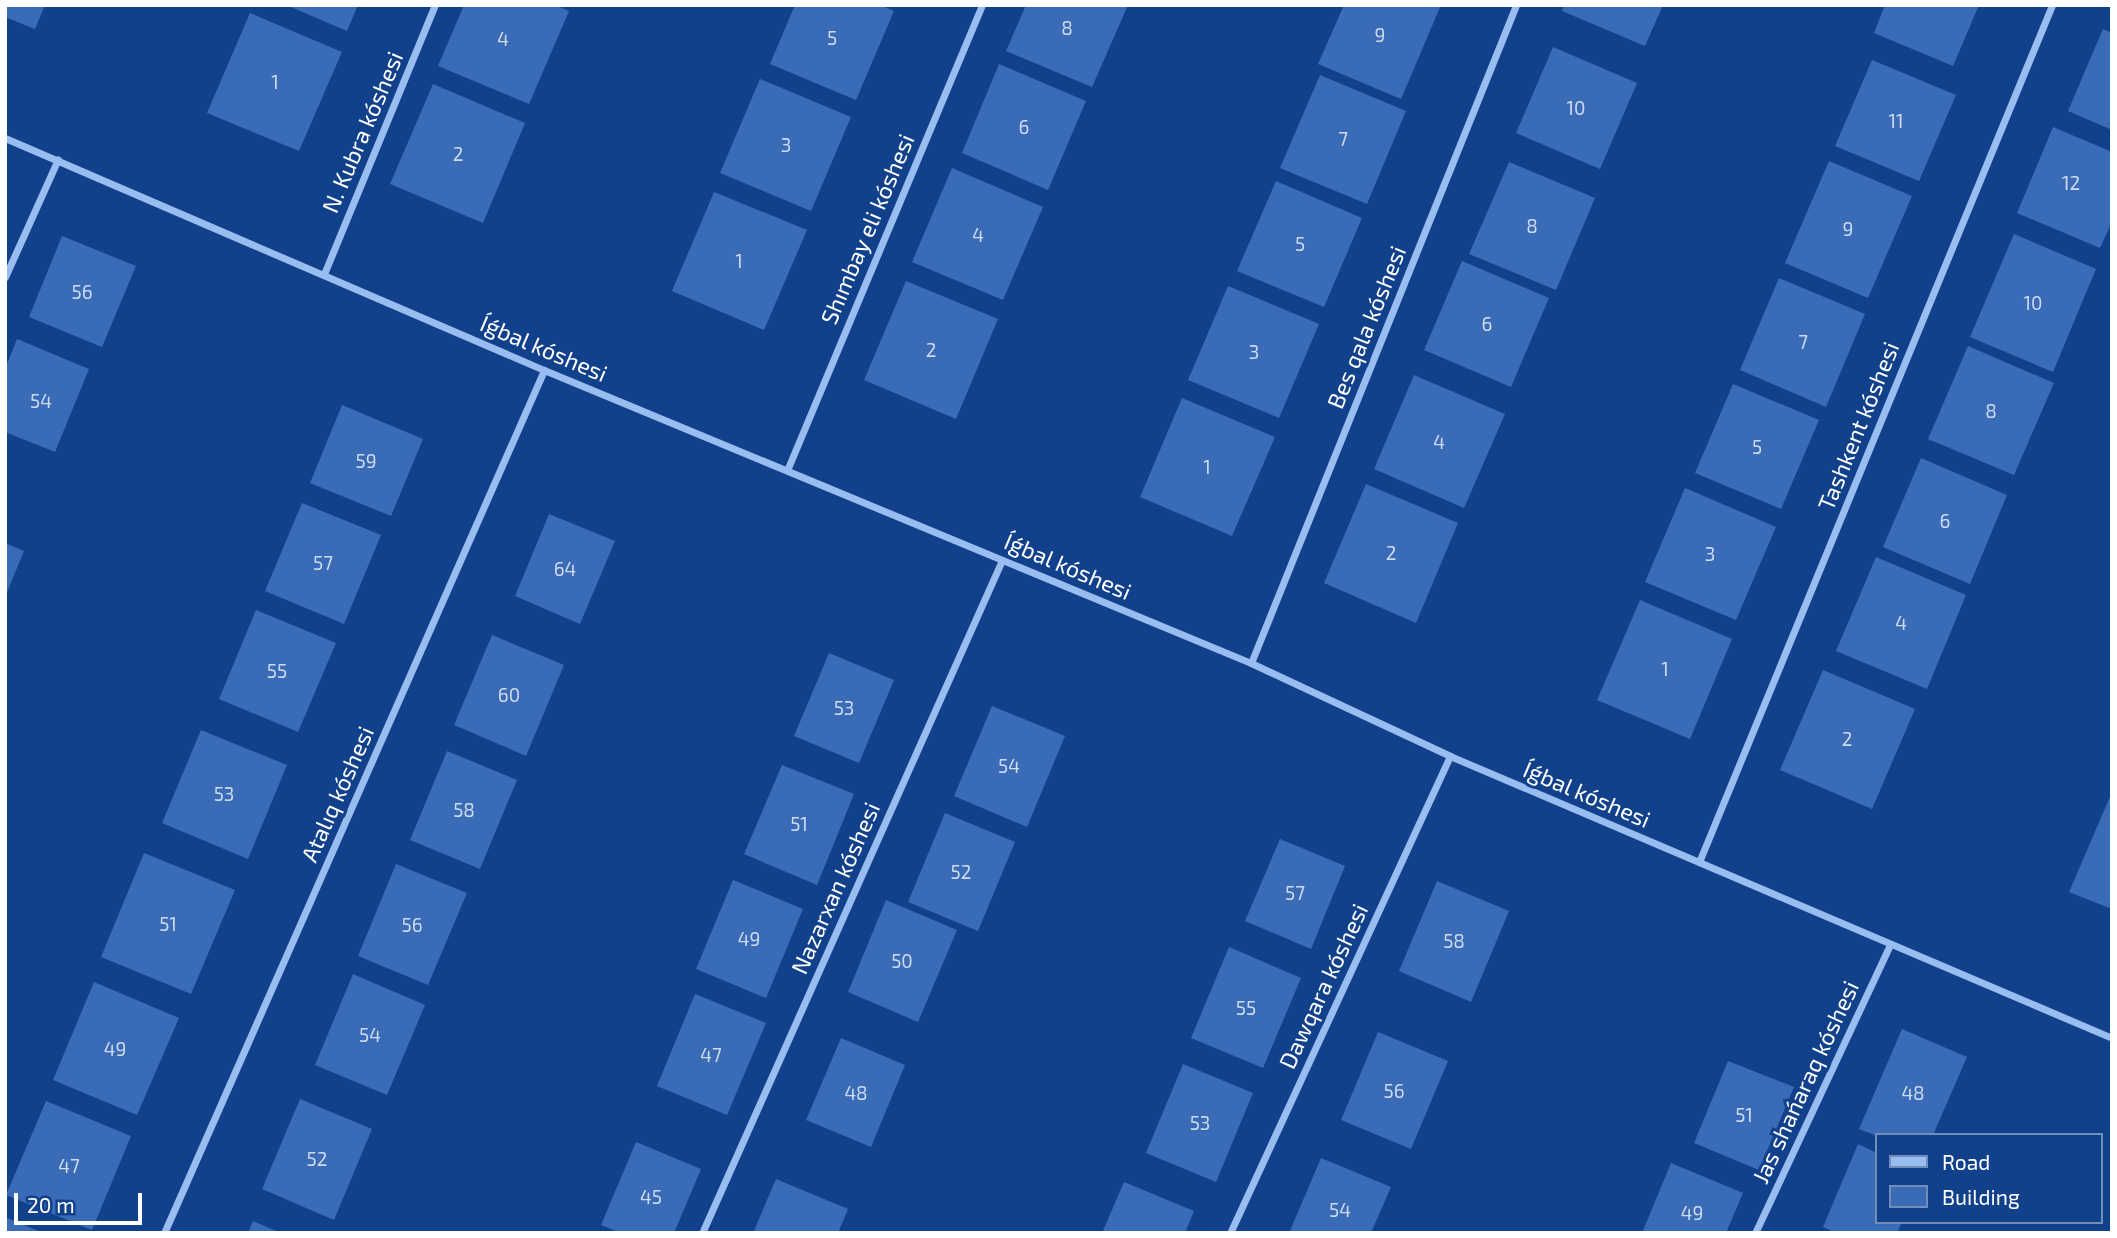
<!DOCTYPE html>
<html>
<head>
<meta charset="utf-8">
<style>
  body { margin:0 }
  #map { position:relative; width:2117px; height:1238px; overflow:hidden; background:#12418c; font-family:"Exo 2",sans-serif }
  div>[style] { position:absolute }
  .building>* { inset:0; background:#3a6bb6 }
  .minor>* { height:7px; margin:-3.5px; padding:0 3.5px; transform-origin:3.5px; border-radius:3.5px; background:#9abdf1 }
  span { translate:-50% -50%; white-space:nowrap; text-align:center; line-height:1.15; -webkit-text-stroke:6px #12418c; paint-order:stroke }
  .number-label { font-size:19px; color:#cedaed }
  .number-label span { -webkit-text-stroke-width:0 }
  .street-label { font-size:23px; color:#fff }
  .frame { position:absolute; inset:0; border:7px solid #fff; pointer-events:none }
  .legend { position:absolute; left:1875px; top:1133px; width:228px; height:91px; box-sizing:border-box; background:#12418c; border:2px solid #718dba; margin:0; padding:9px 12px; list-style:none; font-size:21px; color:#fff }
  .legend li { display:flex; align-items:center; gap:14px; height:35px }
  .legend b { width:35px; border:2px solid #718dba }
  .scale { position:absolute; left:14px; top:1193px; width:128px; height:32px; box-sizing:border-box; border:4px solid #fff; border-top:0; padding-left:9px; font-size:21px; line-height:24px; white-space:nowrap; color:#fff; -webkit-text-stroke:5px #12418c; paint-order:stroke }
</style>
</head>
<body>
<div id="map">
  <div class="building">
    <i style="clip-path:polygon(5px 5px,45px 5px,35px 29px,5px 17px)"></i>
    <i style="clip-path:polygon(286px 5px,358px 5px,347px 31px)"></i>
    <i style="clip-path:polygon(464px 5px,555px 5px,569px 11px,529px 104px,438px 66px)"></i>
    <i style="clip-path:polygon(795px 5px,880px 5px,894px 11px,856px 100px,770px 64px)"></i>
    <i style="clip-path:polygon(1026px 5px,1128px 5px,1092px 87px,1006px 51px)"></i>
    <i style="clip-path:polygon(1344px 5px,1441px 5px,1401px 99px,1318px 64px)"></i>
    <i style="clip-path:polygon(1564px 5px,1663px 5px,1645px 46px,1562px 11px)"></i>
    <i style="clip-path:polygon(1885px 5px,1979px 5px,1953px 66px,1874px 33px)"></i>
    <i style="clip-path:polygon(250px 13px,342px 52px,299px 151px,207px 113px)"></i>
    <i style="clip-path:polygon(2103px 29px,2112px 33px,2112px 130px,2068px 111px)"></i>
    <i style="clip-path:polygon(1553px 47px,1637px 83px,1600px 169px,1516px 133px)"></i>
    <i style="clip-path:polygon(1872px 60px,1956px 95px,1919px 181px,1835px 146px)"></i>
    <i style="clip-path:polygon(999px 64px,1086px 101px,1048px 190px,962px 153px)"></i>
    <i style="clip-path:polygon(1320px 75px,1406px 111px,1367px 204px,1280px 168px)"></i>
    <i style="clip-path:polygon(760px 79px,851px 117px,811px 211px,720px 173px)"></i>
    <i style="clip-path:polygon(433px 84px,525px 123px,483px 223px,390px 184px)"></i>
    <i style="clip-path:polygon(2053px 127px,2112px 152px,2112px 222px,2100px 248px,2017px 213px)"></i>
    <i style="clip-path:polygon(1829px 161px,1912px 196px,1868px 298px,1785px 263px)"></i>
    <i style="clip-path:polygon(1509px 162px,1595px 198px,1556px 290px,1469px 254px)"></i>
    <i style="clip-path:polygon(952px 168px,1043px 207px,1003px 300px,912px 262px)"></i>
    <i style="clip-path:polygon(1276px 181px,1362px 218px,1324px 307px,1237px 271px)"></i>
    <i style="clip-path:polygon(714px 192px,807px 230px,764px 330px,672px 291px)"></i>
    <i style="clip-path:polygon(2014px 234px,2096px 269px,2053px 372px,1970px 337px)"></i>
    <i style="clip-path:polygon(62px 236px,136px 266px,102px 347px,29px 317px)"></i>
    <i style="clip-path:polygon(1462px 261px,1549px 298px,1511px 387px,1424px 350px)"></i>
    <i style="clip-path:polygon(1779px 278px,1865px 314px,1826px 407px,1740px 370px)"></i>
    <i style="clip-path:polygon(906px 281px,998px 319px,956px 419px,864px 380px)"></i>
    <i style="clip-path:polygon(1228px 286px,1319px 324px,1279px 418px,1188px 380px)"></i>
    <i style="clip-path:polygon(17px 339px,89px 369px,55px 452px,5px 432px,5px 369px)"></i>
    <i style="clip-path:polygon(1968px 346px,2054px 383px,2014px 475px,1928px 439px)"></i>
    <i style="clip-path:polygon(1414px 375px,1505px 414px,1464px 508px,1374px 469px)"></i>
    <i style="clip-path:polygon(1733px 384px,1819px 420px,1781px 509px,1695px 473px)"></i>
    <i style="clip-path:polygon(1182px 398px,1275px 437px,1232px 536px,1140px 497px)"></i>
    <i style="clip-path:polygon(342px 405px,423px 439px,391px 516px,310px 483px)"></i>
    <i style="clip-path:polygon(1921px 458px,2007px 495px,1970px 584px,1883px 547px)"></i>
    <i style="clip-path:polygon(1366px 484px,1458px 523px,1416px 623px,1324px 583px)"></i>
    <i style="clip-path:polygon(1685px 488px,1776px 527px,1736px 620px,1645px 582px)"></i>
    <i style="clip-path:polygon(302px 503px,381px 535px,344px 624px,265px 591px)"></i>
    <i style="clip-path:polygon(549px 514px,615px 541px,580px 624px,515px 596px)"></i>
    <i style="clip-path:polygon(5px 543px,24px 551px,5px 597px)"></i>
    <i style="clip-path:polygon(1876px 557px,1966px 595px,1927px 689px,1836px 651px)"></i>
    <i style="clip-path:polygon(1640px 600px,1732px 639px,1690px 739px,1597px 700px)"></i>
    <i style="clip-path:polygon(256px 610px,336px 643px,298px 732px,219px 699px)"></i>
    <i style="clip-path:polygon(492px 635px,564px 665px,526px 756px,454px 725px)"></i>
    <i style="clip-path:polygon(829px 653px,894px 680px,859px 763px,794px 736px)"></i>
    <i style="clip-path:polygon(1823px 670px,1915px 709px,1872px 809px,1780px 770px)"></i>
    <i style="clip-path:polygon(992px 706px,1065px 736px,1027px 827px,954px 796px)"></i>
    <i style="clip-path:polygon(201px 730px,287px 765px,248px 859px,162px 823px)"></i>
    <i style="clip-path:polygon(447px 751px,517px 780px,480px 869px,410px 840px)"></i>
    <i style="clip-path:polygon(782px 765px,854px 794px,817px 885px,744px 854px)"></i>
    <i style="clip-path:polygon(2112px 792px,2112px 909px,2069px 892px)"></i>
    <i style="clip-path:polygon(945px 813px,1015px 842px,978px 931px,908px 902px)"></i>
    <i style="clip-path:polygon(1280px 839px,1345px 866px,1311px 949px,1245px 921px)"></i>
    <i style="clip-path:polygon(144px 853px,235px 890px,191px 994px,101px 957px)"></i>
    <i style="clip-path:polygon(396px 864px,467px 893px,428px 985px,358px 956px)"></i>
    <i style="clip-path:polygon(733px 880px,803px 909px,766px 998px,696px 969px)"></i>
    <i style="clip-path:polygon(1437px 881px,1509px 911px,1471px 1002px,1399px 971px)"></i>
    <i style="clip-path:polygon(886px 900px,957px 930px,918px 1022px,848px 992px)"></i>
    <i style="clip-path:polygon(1229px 947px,1301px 978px,1263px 1068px,1191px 1038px)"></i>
    <i style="clip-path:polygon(353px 974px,425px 1005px,387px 1095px,315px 1065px)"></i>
    <i style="clip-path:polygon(94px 982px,179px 1018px,137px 1115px,53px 1080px)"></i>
    <i style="clip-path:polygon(695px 994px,766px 1023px,727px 1115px,657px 1086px)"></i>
    <i style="clip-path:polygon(1902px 1029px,1967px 1057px,1933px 1135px,1877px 1136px,1859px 1129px)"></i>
    <i style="clip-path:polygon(1378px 1032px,1448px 1061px,1411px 1149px,1341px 1120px)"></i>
    <i style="clip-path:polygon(841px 1038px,905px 1065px,871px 1147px,806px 1120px)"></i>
    <i style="clip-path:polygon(1728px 1061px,1794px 1087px,1759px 1170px,1694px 1143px)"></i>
    <i style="clip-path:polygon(1183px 1064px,1253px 1093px,1216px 1182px,1146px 1153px)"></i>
    <i style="clip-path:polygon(300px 1099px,372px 1129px,334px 1220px,262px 1189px)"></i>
    <i style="clip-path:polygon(46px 1101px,131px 1136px,92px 1230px,6px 1195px)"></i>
    <i style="clip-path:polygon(636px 1142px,701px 1169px,674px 1233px,621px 1233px,601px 1225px)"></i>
    <i style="clip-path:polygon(1858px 1144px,1877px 1153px,1877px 1222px,1902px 1222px,1897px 1233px,1836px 1233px,1823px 1227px)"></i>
    <i style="clip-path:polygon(1321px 1158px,1391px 1187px,1371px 1233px,1289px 1233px)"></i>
    <i style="clip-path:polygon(1671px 1163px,1743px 1193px,1726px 1233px,1642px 1233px)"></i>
    <i style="clip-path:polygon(776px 1179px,848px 1209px,838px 1233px,753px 1233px)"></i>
    <i style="clip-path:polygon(1124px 1182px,1194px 1211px,1185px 1233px,1102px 1233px)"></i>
    <i style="clip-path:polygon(5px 1217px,43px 1233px,5px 1233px)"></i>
    <i style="clip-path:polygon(253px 1221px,281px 1233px,248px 1233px)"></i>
  </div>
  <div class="minor">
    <i style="left:5px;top:138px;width:587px;rotate:23.29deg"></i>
    <i style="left:544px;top:370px;width:765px;rotate:22.51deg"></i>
    <i style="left:1251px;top:663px;width:220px;rotate:25deg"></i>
    <i style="left:1450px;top:756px;width:720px;rotate:23.07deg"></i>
    <i style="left:324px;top:274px;width:291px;rotate:-67.6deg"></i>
    <i style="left:5px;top:277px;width:129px;rotate:-65.8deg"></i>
    <i style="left:788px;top:468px;width:502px;rotate:-67.27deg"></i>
    <i style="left:1251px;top:663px;width:709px;rotate:-68.06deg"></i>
    <i style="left:1699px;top:862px;width:927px;rotate:-67.61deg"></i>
    <i style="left:164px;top:1233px;width:943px;rotate:-66.23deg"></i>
    <i style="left:702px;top:1233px;width:737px;rotate:-65.97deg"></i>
    <i style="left:1230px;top:1233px;width:525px;rotate:-65.24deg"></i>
    <i style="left:1755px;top:1233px;width:316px;rotate:-64.9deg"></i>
  </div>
  <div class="number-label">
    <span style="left:1067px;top:28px">8</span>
    <span style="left:1380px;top:35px">9</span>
    <span style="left:832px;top:38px">5</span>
    <span style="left:503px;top:39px">4</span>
    <span style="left:275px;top:82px">1</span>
    <span style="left:1576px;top:108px">10</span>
    <span style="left:1896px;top:121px">11</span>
    <span style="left:1024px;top:127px">6</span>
    <span style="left:1343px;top:139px">7</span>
    <span style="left:786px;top:145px">3</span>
    <span style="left:458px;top:154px">2</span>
    <span style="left:2071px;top:183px">12</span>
    <span style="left:1532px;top:226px">8</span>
    <span style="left:1848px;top:229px">9</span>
    <span style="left:978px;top:235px">4</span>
    <span style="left:1300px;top:244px">5</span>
    <span style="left:739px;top:261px">1</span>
    <span style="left:82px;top:292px">56</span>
    <span style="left:2033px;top:303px">10</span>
    <span style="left:1487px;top:324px">6</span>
    <span style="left:1803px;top:342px">7</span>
    <span style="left:931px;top:350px">2</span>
    <span style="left:1254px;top:352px">3</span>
    <span style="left:41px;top:401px">54</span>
    <span style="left:1991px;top:411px">8</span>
    <span style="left:1439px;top:442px">4</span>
    <span style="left:1757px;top:447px">5</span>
    <span style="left:366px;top:461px">59</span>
    <span style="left:1207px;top:467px">1</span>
    <span style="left:1945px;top:521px">6</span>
    <span style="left:1391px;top:553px">2</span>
    <span style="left:1710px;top:554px">3</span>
    <span style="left:323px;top:563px">57</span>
    <span style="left:565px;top:569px">64</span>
    <span style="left:1901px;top:623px">4</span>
    <span style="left:1665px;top:669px">1</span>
    <span style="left:277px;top:671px">55</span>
    <span style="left:509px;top:695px">60</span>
    <span style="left:844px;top:708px">53</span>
    <span style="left:1847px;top:739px">2</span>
    <span style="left:1009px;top:766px">54</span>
    <span style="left:224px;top:794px">53</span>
    <span style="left:464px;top:810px">58</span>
    <span style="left:799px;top:824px">51</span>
    <span style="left:961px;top:872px">52</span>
    <span style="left:1295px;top:893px">57</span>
    <span style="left:168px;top:924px">51</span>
    <span style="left:412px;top:925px">56</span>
    <span style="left:749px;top:939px">49</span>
    <span style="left:1454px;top:941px">58</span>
    <span style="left:902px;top:961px">50</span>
    <span style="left:1246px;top:1008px">55</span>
    <span style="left:370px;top:1035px">54</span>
    <span style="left:115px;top:1049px">49</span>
    <span style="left:711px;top:1055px">47</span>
    <span style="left:1394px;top:1091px">56</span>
    <span style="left:856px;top:1093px">48</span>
    <span style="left:1913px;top:1093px">48</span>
    <span style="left:1744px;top:1115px">51</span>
    <span style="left:1200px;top:1123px">53</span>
    <span style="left:317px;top:1159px">52</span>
    <span style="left:69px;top:1166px">47</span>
    <span style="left:651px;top:1197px">45</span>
    <span style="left:1340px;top:1210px">54</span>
    <span style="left:1692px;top:1213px">49</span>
  </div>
  <div class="street-label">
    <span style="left:362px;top:132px;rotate:-67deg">N. Kubra kóshesi</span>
    <span style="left:867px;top:229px;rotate:-67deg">Shımbay eli kóshesi</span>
    <span style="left:1366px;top:327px;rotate:-68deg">Bes qala kóshesi</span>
    <span style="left:544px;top:348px;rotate:23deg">Íǵbal kóshesi</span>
    <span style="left:1858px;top:426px;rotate:-68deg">Tashkent kóshesi</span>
    <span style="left:1068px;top:566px;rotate:23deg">Íǵbal kóshesi</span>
    <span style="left:337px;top:794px;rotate:-66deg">Atalıq kóshesi</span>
    <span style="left:1587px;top:794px;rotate:23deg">Íǵbal kóshesi</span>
    <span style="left:835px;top:888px;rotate:-66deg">Nazarxan kóshesi</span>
    <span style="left:1323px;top:986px;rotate:-65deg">Dawqara kóshesi</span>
    <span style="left:1805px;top:1082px;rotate:-65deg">Jas shańaraq kóshesi</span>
  </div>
  <div class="frame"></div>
  <ul class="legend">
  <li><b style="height:9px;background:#9abdf1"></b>Road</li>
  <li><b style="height:19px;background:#3a6bb6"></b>Building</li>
  </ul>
  <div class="scale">20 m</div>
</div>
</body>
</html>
